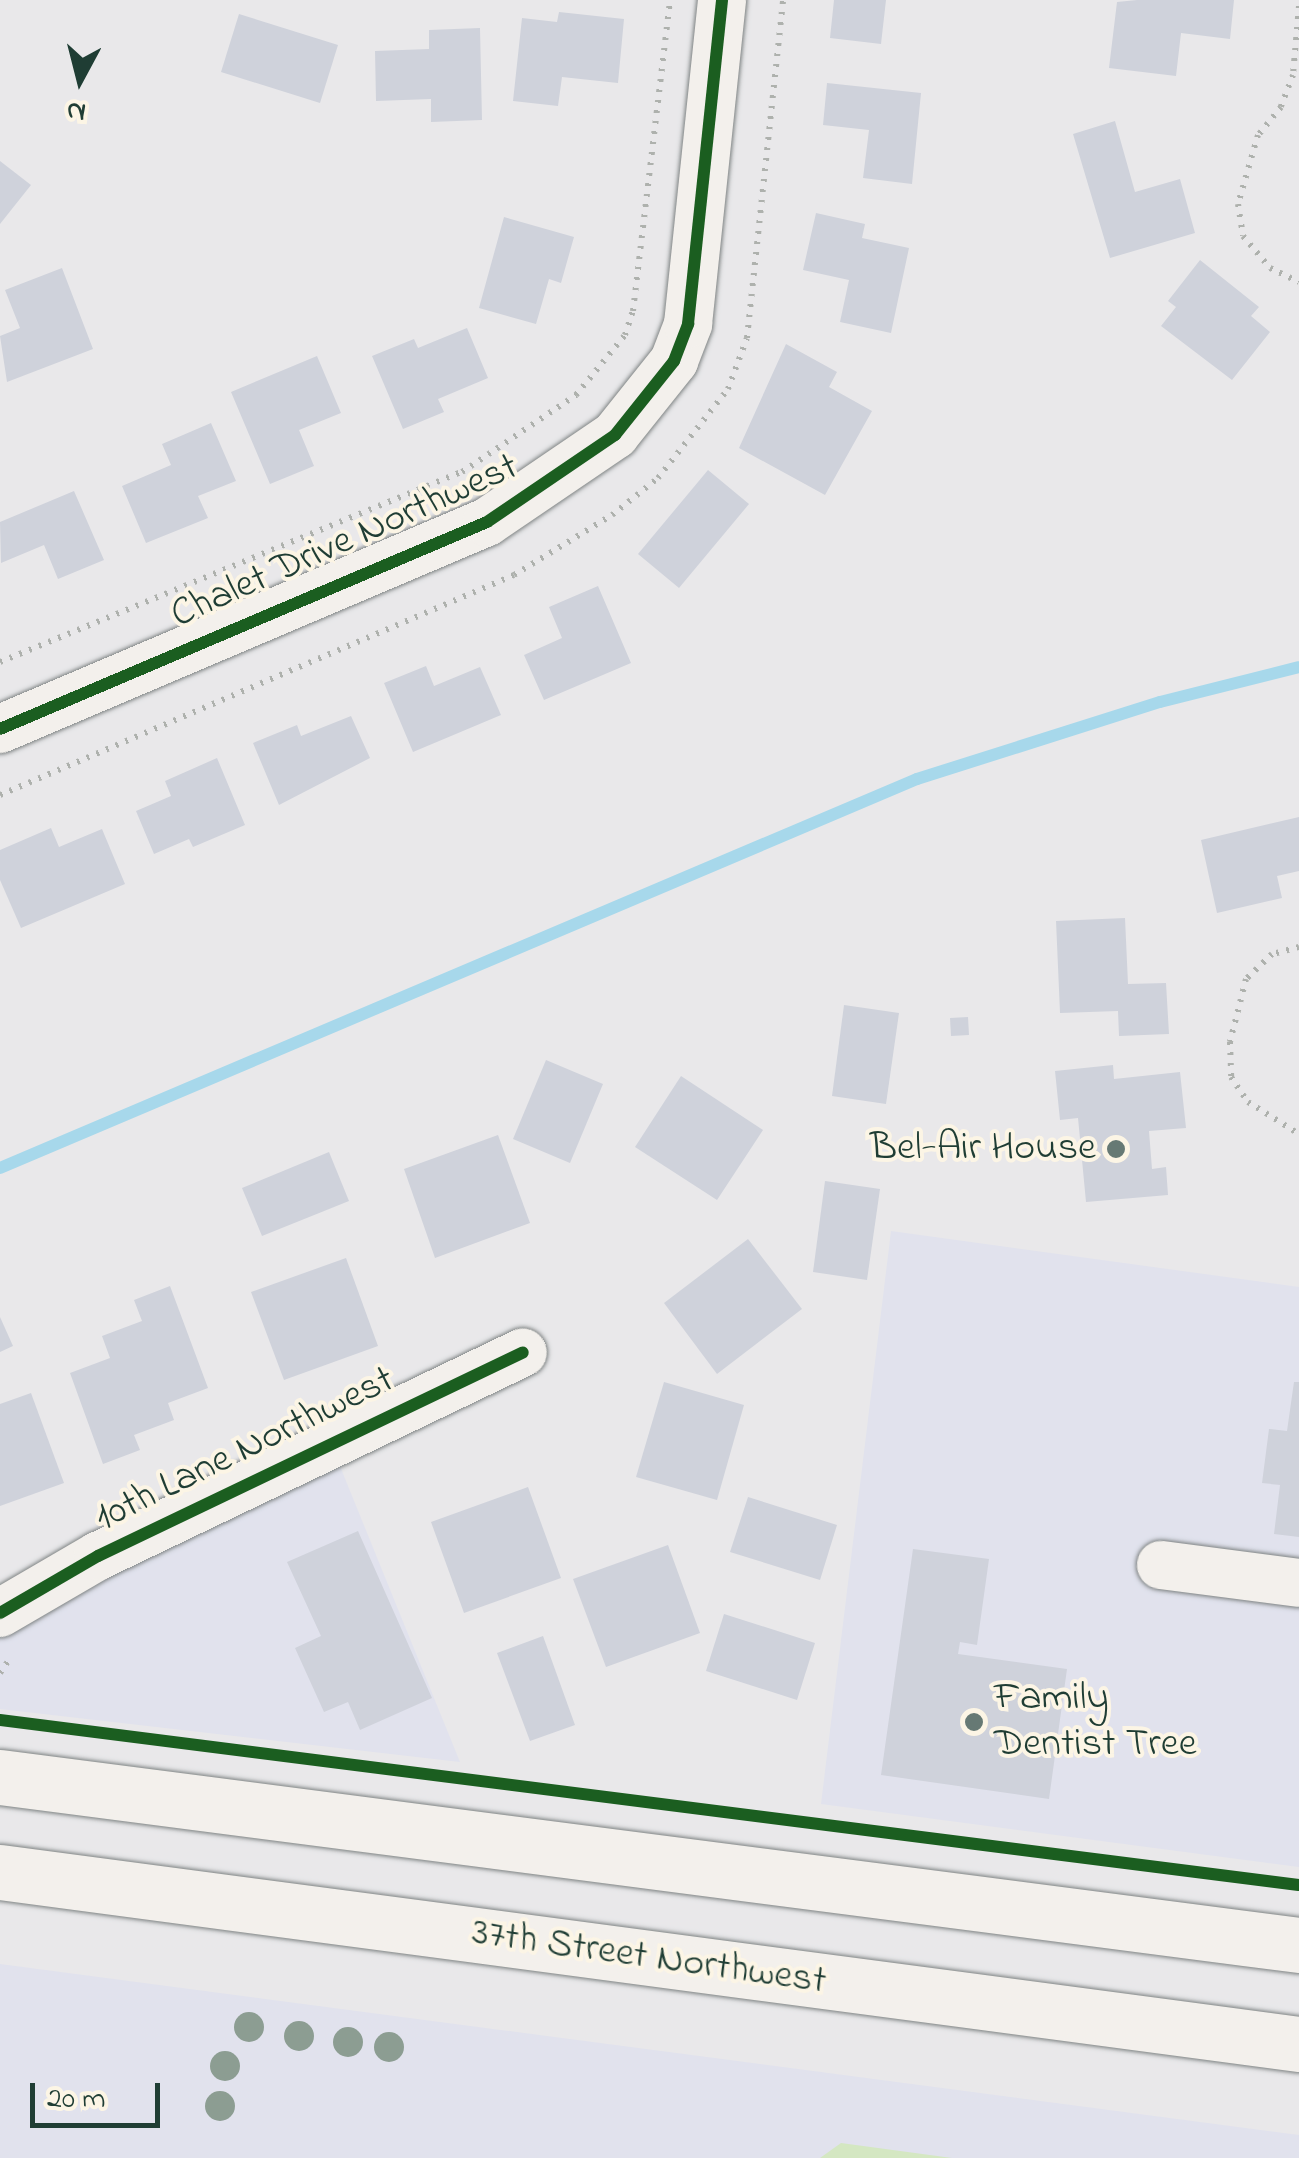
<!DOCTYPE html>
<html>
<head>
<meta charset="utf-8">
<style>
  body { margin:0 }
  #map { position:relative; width:1299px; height:2158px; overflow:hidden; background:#e9e8ea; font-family:"Indie Flower",sans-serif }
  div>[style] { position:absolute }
  .built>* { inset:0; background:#e1e2ed }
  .green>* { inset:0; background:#d4e7c2 }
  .stream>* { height:12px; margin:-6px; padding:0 6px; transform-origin:6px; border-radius:6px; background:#a7d8eb }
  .building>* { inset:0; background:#cfd2db }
  .path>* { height:6px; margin-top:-3px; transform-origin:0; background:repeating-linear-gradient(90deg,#aeb1ad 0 2.5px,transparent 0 10.5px) }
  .roads { filter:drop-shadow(0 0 2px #7f8484) drop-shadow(0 0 2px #7f8484) }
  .minor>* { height:48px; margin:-24px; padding:0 24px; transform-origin:24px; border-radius:24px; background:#f3f0ec }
  .primary>* { height:55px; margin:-27.5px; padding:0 27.5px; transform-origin:27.5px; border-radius:27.5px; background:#f3f0ec }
  .cycleway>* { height:12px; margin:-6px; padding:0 6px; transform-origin:6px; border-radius:6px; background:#1b5e20 }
  .trees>* { width:30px; height:30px; margin:-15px; border-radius:50%; background:#8c9d92 }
  .dots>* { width:28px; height:28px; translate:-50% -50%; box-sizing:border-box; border:5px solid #fcf5e5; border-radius:50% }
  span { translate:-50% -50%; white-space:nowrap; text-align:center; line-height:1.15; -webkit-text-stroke:8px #fcf5e5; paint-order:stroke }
  .street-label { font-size:40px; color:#1f3d34 }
  .poi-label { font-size:40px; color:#1f3d34 }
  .right { translate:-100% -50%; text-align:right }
  .left { translate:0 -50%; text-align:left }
  .north { position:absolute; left:30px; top:30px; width:100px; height:100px; -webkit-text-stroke:8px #fcf5e5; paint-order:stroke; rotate:187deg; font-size:28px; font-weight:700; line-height:40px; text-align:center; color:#1f3d34 }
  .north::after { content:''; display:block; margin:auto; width:35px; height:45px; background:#1f3d34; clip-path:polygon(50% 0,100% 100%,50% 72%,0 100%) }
  .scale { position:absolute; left:30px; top:2083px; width:130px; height:45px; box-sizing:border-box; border:5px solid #1f3d34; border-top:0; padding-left:12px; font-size:30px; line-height:35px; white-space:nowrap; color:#1f3d34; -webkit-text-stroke:8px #fcf5e5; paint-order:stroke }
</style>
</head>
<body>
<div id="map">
  <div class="built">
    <i style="clip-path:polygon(891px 1231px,1299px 1287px,1299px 1867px,821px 1804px)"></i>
    <i style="clip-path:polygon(331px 1444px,460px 1762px,0 1709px,0 1613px)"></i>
    <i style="clip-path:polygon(0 1964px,1299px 2135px,1299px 2158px,0 2158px)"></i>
  </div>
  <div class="green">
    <i style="clip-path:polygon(841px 2143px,952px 2158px,820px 2158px)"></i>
  </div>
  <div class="stream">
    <i style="left:0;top:1168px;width:996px;rotate:-22.99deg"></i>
    <i style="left:917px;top:779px;width:255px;rotate:-17.6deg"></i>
    <i style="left:1160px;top:702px;width:143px;rotate:-14.1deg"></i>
  </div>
  <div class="building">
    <i style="clip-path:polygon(834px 0,886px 0,881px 44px,830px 38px)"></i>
    <i style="clip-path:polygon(1137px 0,1234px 0,1230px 39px,1181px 33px,1176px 76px,1109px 68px,1117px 2px)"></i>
    <i style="clip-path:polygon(559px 12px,624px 19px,618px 83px,562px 77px,558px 106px,513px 101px,522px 18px,557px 22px)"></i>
    <i style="clip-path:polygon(239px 14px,338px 45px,320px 103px,221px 72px)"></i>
    <i style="clip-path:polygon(480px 28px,482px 120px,431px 122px,431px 99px,376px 101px,375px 51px,429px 49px,429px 30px)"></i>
    <i style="clip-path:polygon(827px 83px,921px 93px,912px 184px,863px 178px,869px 130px,823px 125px)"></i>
    <i style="clip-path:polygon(1115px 121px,1135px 192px,1180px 179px,1195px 233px,1110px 258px,1073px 134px)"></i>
    <i style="clip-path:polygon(0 161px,31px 185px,0 224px)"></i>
    <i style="clip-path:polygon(816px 213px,865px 224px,862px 238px,909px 248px,891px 333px,840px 322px,849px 280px,803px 270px)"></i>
    <i style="clip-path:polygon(504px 217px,574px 237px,561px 283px,549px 279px,536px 324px,479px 308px)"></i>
    <i style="clip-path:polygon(1200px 260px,1259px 307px,1251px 316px,1270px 332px,1232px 380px,1161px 326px,1176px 307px,1168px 301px)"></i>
    <i style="clip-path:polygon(62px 268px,93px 349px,7px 382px,0 336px,20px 328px,5px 290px)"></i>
    <i style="clip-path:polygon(467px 328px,488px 378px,438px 399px,444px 412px,403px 429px,372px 356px,414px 339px,418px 348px)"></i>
    <i style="clip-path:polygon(786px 344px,837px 372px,829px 387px,872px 411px,825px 495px,739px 448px)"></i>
    <i style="clip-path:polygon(317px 356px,341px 413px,299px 430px,314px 466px,270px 484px,231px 392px)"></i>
    <i style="clip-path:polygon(211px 423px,236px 481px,198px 496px,208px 518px,146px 543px,122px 486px,171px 465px,162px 444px)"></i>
    <i style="clip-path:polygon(708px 470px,749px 504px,679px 588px,638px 554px)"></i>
    <i style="clip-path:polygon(74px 491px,104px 560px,58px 579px,44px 545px,1px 563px,0 522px)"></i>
    <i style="clip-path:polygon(598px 586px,631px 663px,544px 700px,524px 655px,562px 638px,549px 607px)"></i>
    <i style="clip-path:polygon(426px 666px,434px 686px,480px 667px,501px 715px,413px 752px,384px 683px)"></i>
    <i style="clip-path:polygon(351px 716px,370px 758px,279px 805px,253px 743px,297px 725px,301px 736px)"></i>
    <i style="clip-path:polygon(217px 758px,245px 825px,193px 847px,189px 839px,154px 854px,136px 811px,171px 796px,165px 781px)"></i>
    <i style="clip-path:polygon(1299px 817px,1299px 871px,1277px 876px,1282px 898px,1217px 913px,1201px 840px)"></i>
    <i style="clip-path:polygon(51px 828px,59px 847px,102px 829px,125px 884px,21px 928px,0 880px,0 850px)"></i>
    <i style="clip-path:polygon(1125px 918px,1128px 984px,1166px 983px,1169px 1034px,1119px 1036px,1118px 1011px,1060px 1013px,1056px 921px)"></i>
    <i style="clip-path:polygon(844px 1005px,899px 1013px,886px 1104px,832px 1096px)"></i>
    <i style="clip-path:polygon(968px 1017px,969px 1035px,951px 1036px,950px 1018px)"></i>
    <i style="clip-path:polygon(546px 1060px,603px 1084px,570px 1163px,513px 1139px)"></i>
    <i style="clip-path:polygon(1113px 1065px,1114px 1079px,1180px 1072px,1186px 1128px,1149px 1131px,1152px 1169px,1166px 1167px,1168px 1195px,1086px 1202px,1078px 1118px,1060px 1120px,1055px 1071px)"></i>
    <i style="clip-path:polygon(681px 1076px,763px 1130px,717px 1200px,635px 1147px)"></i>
    <i style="clip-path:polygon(498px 1135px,530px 1223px,435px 1258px,404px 1169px)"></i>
    <i style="clip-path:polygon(329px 1152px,349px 1201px,262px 1236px,242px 1188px)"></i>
    <i style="clip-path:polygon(825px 1181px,880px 1189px,867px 1280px,813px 1272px)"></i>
    <i style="clip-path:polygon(748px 1239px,802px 1309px,717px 1374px,664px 1303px)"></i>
    <i style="clip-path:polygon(346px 1258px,378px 1346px,284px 1380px,251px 1292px)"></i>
    <i style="clip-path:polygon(170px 1286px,208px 1388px,168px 1403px,174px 1420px,134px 1435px,140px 1450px,103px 1464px,70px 1373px,110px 1358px,102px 1336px,142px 1321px,134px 1300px)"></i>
    <i style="clip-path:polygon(0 1317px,13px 1346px,0 1352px)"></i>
    <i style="clip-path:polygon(664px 1382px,744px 1405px,717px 1500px,636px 1477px)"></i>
    <i style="clip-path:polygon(1294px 1382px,1299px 1382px,1299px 1537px,1274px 1534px,1280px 1485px,1262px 1483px,1269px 1429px,1287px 1431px)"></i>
    <i style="clip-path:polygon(31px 1393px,64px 1483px,0 1506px,0 1404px)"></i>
    <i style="clip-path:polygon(528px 1487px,561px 1578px,464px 1613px,431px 1522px)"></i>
    <i style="clip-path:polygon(748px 1497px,837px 1525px,820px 1580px,730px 1552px)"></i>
    <i style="clip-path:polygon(358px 1531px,432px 1698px,360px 1730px,348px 1702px,324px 1712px,295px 1648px,321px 1636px,287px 1562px)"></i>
    <i style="clip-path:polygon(668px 1545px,700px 1633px,606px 1667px,573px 1579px)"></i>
    <i style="clip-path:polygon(913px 1549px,989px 1559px,977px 1645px,960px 1642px,958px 1654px,1067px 1669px,1049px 1799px,881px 1775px)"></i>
    <i style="clip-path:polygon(724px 1614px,815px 1643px,797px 1700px,706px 1671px)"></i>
    <i style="clip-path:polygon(543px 1636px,575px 1725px,530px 1741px,497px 1653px)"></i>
  </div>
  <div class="path">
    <i style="left:1299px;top:6px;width:69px;rotate:95deg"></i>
    <i style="left:1293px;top:75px;width:34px;rotate:111deg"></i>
    <i style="left:1281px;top:107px;width:36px;rotate:129deg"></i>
    <i style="left:1258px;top:135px;width:72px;rotate:106.2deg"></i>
    <i style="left:1238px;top:204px;width:32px;rotate:81deg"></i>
    <i style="left:1243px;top:236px;width:42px;rotate:49.8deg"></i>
    <i style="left:1270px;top:268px;width:32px;rotate:26deg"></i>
    <i style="left:0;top:662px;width:500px;rotate:-22.4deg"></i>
    <i style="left:462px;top:472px;width:138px;rotate:-34deg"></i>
    <i style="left:576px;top:395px;width:77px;rotate:-50.8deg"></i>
    <i style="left:625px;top:335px;width:25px;rotate:-72deg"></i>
    <i style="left:633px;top:311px;width:313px;rotate:-83.2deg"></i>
    <i style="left:0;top:795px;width:559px;rotate:-23.17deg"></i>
    <i style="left:514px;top:575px;width:115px;rotate:-31.5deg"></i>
    <i style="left:612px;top:515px;width:59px;rotate:-38.8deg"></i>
    <i style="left:658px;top:478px;width:113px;rotate:-51.8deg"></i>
    <i style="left:728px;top:389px;width:54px;rotate:-69.6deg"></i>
    <i style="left:747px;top:338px;width:340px;rotate:-83.9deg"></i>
    <i style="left:1299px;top:947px;width:28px;rotate:165deg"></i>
    <i style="left:1272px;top:954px;width:36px;rotate:136deg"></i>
    <i style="left:1246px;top:979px;width:65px;rotate:104.3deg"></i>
    <i style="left:1230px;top:1042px;width:35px;rotate:88deg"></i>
    <i style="left:1231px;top:1077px;width:30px;rotate:56deg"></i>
    <i style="left:1248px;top:1102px;width:60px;rotate:32.1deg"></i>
    <i style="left:0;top:1673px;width:18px;rotate:-56deg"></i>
  </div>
  <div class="roads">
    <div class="minor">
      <i style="left:0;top:729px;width:529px;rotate:-23.03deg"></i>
      <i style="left:487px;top:522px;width:155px;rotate:-34.2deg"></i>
      <i style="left:615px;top:435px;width:95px;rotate:-51.4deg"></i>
      <i style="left:674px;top:361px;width:40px;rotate:-69deg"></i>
      <i style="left:688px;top:324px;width:326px;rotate:-84deg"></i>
      <i style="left:1161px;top:1565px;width:139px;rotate:7.4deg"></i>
      <i style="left:0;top:1613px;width:113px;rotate:-30.2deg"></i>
      <i style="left:98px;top:1556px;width:471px;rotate:-25.6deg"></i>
    </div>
    <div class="primary">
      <i style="left:0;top:1777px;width:1310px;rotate:7.37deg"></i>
      <i style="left:0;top:1872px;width:1310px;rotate:7.54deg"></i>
    </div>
  </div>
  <div class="cycleway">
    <i style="left:0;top:729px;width:529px;rotate:-23.03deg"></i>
    <i style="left:487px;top:522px;width:155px;rotate:-34.2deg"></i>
    <i style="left:615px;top:435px;width:95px;rotate:-51.4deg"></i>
    <i style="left:674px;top:361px;width:40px;rotate:-69deg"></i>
    <i style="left:688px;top:324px;width:326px;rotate:-84deg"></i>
    <i style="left:0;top:1613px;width:113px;rotate:-30.2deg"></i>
    <i style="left:98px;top:1556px;width:471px;rotate:-25.6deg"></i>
    <i style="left:0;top:1720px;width:1309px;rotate:7.24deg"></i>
  </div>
  <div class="trees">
    <i style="left:249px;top:2027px"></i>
    <i style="left:299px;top:2036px"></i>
    <i style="left:348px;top:2042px"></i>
    <i style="left:389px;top:2047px"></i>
    <i style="left:225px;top:2066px"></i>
    <i style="left:220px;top:2106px"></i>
  </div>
  <div class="dots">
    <i style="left:1116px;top:1149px;background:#667974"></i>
    <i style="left:974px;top:1722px;background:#667974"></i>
  </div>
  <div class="street-label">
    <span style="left:345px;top:542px;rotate:-24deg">Chalet Drive Northwest</span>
    <span style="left:245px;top:1450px;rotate:-26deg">10th Lane Northwest</span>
    <span style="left:649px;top:1958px;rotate:8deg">37th Street Northwest</span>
  </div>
  <div class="poi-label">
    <span class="right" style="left:1096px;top:1149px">Bel-Air House</span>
    <span class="left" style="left:994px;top:1722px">Family<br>Dentist Tree</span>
  </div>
  <div class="north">N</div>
  <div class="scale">20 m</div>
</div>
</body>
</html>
